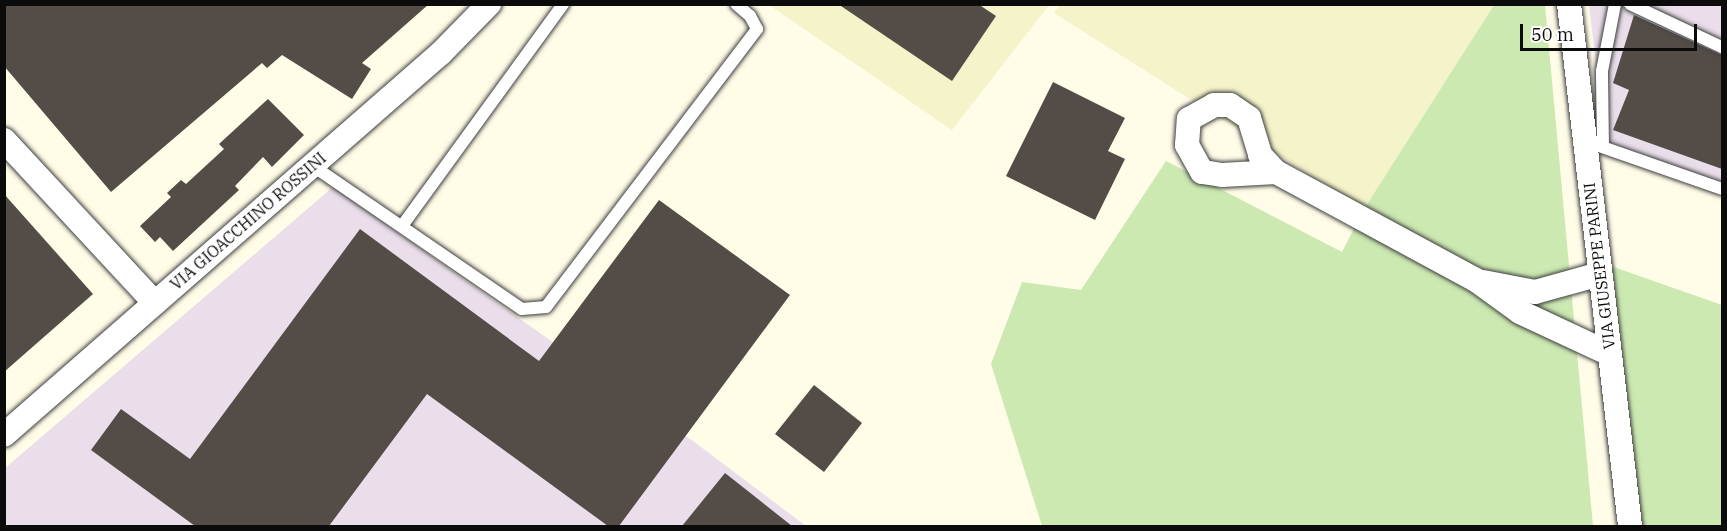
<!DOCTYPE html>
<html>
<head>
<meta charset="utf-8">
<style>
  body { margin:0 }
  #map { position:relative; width:1727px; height:531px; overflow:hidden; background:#fffce8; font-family:"IBM Plex Serif",serif }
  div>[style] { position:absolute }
  .industrial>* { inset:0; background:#e9deea }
  .farmland>* { inset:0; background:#f4f3c9 }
  .green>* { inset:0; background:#cce9b2 }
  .building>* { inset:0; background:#534c47 }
  .roads { filter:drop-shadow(0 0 2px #3e3e3e) drop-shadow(0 0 2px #3e3e3e) }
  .service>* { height:12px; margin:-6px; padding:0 6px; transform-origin:6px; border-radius:6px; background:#fff }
  .minor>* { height:24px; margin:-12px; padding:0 12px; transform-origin:12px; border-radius:12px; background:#fff }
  span { translate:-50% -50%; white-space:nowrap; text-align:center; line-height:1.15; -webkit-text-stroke:6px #fff; paint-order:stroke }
  .street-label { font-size:16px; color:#0b0b0b }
  .frame { position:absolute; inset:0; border:6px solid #0b0b0b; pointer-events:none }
  .scale { position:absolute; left:1520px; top:24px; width:177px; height:27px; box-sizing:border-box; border:3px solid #0b0b0b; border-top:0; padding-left:8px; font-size:18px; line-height:21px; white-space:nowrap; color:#0b0b0b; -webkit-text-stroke:4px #fff; paint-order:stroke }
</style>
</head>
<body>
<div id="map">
  <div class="industrial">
    <i style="clip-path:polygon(1589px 5px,1722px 5px,1722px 192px,1606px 148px)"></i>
    <i style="clip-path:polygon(333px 187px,693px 441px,806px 526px,5px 526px,4px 469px)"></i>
  </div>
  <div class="farmland">
    <i style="clip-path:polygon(1060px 4px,1494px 5px,1364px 209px,1054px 13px)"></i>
    <i style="clip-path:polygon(769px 5px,1049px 5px,952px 130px)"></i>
  </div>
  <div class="green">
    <i style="clip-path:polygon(1494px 5px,1545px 5px,1593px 526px,1042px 526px,991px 364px,1022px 282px,1081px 290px,1166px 161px,1342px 252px,1364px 209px)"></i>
    <i style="clip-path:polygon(1608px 265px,1722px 305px,1722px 526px,1640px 526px)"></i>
  </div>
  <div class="building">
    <i style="clip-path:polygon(4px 4px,429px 4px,362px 63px,371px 69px,352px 99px,282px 55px,267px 68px,262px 63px,111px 192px,4px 66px)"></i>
    <i style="clip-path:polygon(838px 4px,978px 4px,996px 16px,952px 81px)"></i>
    <i style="clip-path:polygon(1634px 15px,1722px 55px,1722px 169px,1613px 130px,1629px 90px,1613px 83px)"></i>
    <i style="clip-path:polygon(1053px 82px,1125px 118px,1108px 151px,1125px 159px,1095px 220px,1006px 176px)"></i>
    <i style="clip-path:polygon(268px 99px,304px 135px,272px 167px,263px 157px,235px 186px,239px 190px,173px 251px,160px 237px,155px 242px,140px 226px,171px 197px,167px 193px,181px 180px,186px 184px,224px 149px,219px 144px)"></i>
    <i style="clip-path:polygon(4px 194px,93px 294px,4px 372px)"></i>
    <i style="clip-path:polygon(659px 200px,790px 295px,619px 526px,608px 526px,427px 394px,329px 526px,195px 526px,91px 450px,121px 409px,190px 459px,360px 229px,539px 361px)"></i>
    <i style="clip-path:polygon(814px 385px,862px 423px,824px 472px,775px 434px)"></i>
    <i style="clip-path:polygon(725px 473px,792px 526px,682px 526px)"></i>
  </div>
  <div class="roads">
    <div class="service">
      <i style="left:1630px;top:4px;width:102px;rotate:25.1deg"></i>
      <i style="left:1585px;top:141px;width:145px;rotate:19.3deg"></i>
      <i style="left:1603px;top:147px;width:76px;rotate:-90.8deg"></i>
      <i style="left:1602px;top:71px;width:68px;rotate:-79deg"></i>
      <i style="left:313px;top:166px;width:253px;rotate:34.4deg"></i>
      <i style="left:522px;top:309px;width:24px;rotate:-5deg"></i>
      <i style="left:546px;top:307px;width:349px;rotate:-52.8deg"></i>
      <i style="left:757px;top:29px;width:15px;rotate:-118deg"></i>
      <i style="left:750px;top:16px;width:18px;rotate:-139deg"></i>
      <i style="left:402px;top:226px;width:274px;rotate:-54deg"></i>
    </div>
    <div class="minor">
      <i style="left:1569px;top:4px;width:526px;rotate:83.33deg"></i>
      <i style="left:4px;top:140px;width:222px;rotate:47.2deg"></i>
      <i style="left:1276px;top:172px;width:54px;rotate:176.8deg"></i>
      <i style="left:1222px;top:175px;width:20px;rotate:-171deg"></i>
      <i style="left:1202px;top:172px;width:31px;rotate:-119deg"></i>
      <i style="left:1187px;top:145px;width:26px;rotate:-86deg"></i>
      <i style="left:1189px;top:119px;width:29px;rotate:-29deg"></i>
      <i style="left:1214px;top:105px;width:16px"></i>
      <i style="left:1230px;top:105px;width:23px;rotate:34deg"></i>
      <i style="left:1249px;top:118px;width:39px;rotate:73deg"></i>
      <i style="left:1260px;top:155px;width:23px;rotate:47deg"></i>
      <i style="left:1276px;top:172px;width:227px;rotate:28.4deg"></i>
      <i style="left:1476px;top:280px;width:54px;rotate:36deg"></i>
      <i style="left:1520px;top:312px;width:99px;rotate:25deg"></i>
      <i style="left:1483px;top:282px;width:53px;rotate:10.9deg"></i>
      <i style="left:1535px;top:292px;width:67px;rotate:-15.5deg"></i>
      <i style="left:4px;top:435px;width:580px;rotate:-41.16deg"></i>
      <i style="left:441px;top:53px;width:69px;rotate:-45.6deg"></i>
    </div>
  </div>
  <div class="street-label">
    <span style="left:248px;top:221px;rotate:-41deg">VIA GIOACCHINO ROSSINI</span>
    <span style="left:1599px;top:266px;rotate:-97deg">VIA GIUSEPPE PARINI</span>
  </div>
  <div class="frame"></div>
  <div class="scale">50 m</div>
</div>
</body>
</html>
